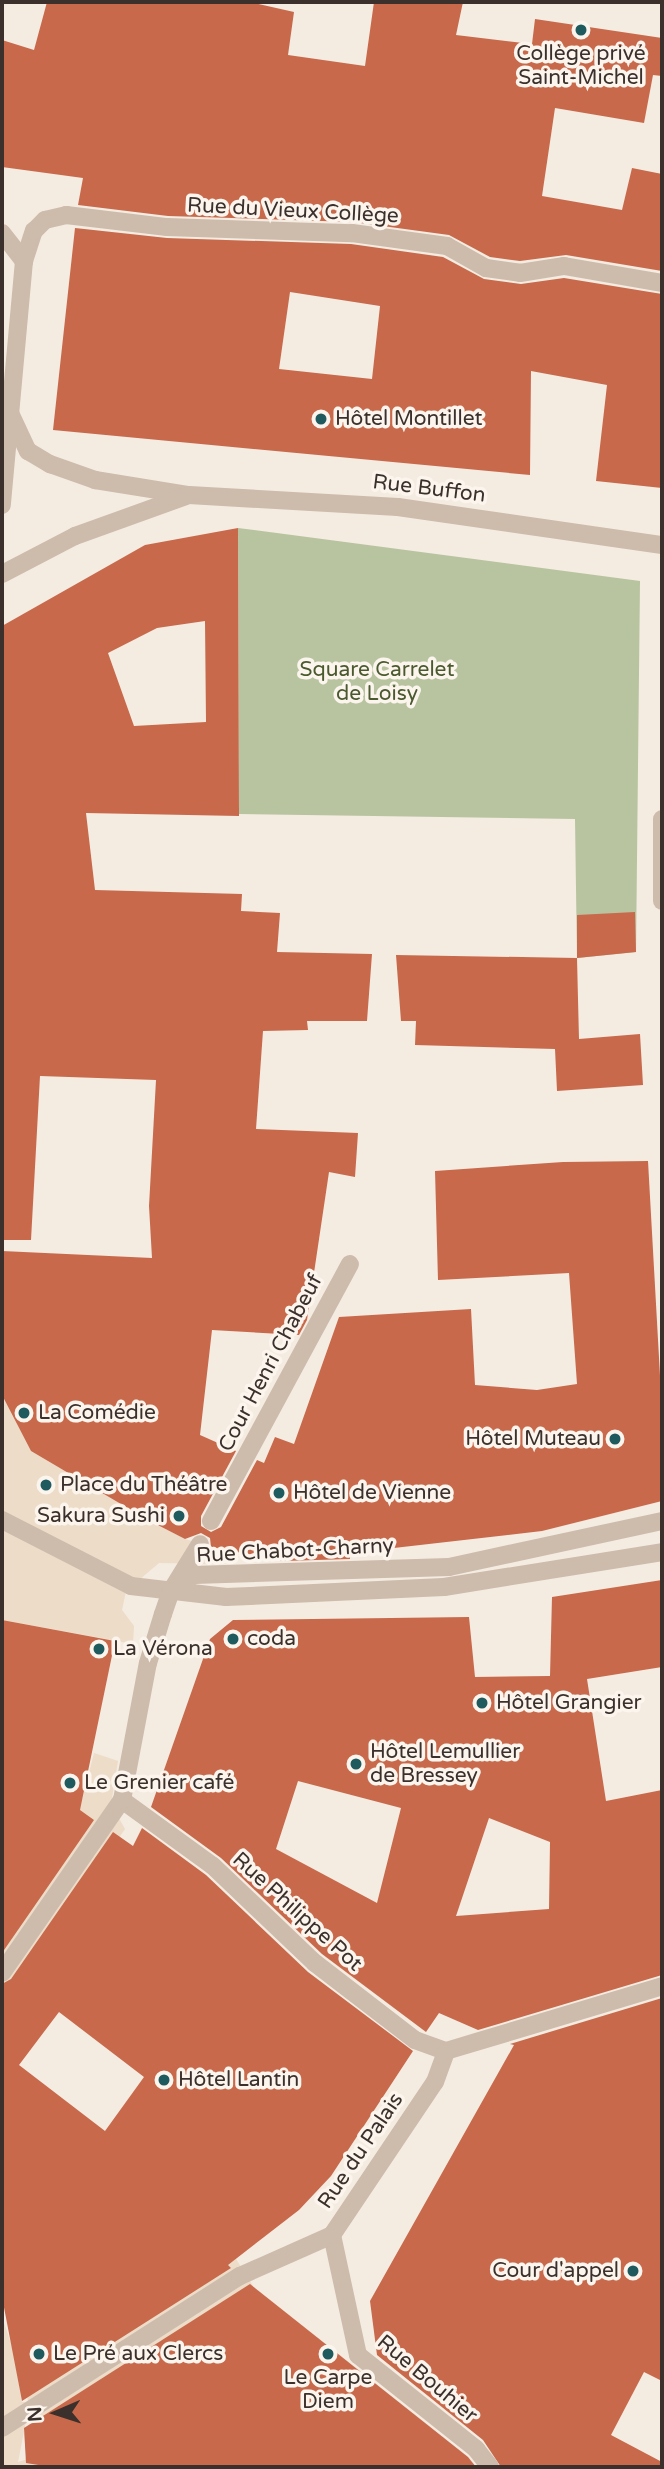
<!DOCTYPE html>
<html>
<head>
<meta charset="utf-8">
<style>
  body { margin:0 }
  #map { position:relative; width:664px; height:2469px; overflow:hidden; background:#f4ebe1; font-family:"Varela Round",sans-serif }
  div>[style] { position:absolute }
  .green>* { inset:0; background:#b8c4a0 }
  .plaza>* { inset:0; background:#ecdcc8 }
  .building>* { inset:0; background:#c8694b }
  .minor>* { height:18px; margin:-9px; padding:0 9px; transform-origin:9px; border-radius:9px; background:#cdbbac }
  .dots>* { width:19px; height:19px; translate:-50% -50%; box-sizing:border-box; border:4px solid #fbf5ee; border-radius:50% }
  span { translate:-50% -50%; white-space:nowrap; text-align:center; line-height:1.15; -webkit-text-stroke:7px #fbf5ee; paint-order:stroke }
  .poi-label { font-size:21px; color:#3b302b }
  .left { translate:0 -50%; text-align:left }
  .right { translate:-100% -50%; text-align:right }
  .street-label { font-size:21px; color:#3b302b }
  .park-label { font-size:21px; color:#4a5a2e }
  .frame { position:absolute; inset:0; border:4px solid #3b302b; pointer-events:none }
  .north { position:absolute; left:21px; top:2378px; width:70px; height:70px; -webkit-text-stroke:5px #fbf5ee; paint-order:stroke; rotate:267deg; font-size:19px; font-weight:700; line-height:28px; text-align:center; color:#3b302b }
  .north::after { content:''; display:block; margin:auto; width:24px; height:32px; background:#3b302b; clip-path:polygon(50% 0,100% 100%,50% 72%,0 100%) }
</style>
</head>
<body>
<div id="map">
  <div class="green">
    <i style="clip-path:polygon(238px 528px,640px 581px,636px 952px,577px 958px,575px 819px,239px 814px)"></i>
  </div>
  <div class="plaza">
    <i style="clip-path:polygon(2px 1395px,31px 1451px,148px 1520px,185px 1539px,221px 1550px,217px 1564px,159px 1563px,126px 1591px,122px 1610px,134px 1626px,133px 1644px,2px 1620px)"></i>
    <i style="clip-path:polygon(94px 1753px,118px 1761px,111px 1804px,125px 1829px,4px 2004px,2px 1942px,31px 1903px,77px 1820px)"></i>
    <i style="clip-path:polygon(236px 2259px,253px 2286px,31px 2423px,26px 2421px,18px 2462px,35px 2457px,51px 2467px,2px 2467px,2px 2317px,13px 2349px,22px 2402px,28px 2402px,27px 2394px)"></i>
  </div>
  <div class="building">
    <i style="clip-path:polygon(47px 2px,250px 2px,294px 12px,288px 55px,365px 66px,374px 2px,463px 2px,456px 35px,532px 44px,535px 19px,662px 38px,662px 76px,653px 75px,644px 123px,555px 108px,542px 196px,622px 210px,632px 168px,662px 174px,662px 271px,566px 255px,520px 261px,490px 257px,449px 235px,353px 222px,168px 216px,78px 205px,83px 178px,2px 167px,2px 40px,34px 50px)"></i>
    <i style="clip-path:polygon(evenodd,75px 228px,167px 238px,351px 244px,443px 257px,484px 279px,521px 284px,564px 278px,662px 294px,662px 488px,596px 481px,607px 385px,531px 371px,530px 475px,53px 430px,75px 228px,290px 292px,380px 306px,372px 379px,279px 369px,290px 292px)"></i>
    <i style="clip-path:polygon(evenodd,238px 528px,239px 816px,86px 813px,95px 890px,242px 894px,241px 911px,280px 913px,277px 952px,372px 954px,367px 1021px,307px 1021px,308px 1030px,263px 1031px,256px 1129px,358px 1133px,355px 1177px,329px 1172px,307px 1320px,299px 1335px,212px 1330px,200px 1435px,236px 1451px,201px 1516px,201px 1526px,211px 1532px,221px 1527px,257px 1460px,264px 1463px,275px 1437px,294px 1444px,339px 1317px,471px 1309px,475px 1385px,537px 1390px,577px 1384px,569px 1273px,438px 1280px,435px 1171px,563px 1162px,648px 1161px,662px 1411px,662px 1501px,542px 1531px,350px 1553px,350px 1559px,283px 1561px,211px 1547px,210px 1538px,201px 1533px,185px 1539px,148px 1520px,31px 1451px,2px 1395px,2px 1251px,152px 1258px,149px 1206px,156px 1080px,40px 1076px,31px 1240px,2px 1240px,2px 626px,145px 545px,238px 528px,205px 621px,206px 722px,134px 726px,108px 653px,157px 628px,205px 621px)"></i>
    <i style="clip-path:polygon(635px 912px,636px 952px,577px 958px,577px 915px)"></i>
    <i style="clip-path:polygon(396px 955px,577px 958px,579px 1039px,640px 1034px,643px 1085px,557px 1091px,555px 1049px,415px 1045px,416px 1021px,401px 1021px)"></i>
    <i style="clip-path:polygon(evenodd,662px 1580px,662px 1667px,587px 1679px,606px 1801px,662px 1790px,662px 1975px,478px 2030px,439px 2013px,426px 2032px,322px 1954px,221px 1858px,151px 1807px,210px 1639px,233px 1620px,469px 1617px,475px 1677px,550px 1676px,552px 1597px,662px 1580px,298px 1781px,401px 1808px,377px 1903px,276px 1849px,298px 1781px,662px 1580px,489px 1818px,550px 1842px,549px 1909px,456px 1916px,489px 1818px)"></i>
    <i style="clip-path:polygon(2px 1620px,115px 1641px,80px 1810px,94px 1820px,2px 1953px)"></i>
    <i style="clip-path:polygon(evenodd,142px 1828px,206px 1875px,308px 1972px,413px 2051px,331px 2176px,299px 2210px,228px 2265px,231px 2268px,22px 2401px,2px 2297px,2px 1984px,11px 1979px,113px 1832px,133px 1846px,142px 1828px,59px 2012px,144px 2077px,105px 2131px,19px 2065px,59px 2012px)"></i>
    <i style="clip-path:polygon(662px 1998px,662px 2381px,644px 2372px,611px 2435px,662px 2462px,662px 2467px,501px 2467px,483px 2440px,377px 2355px,370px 2301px,514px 2045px,510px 2044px)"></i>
    <i style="clip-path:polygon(250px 2284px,468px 2457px,476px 2467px,51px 2467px,26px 2463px,24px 2428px)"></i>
  </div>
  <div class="minor">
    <i style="left:2px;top:233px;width:36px;rotate:52deg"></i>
    <i style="left:24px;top:261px;width:245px;rotate:95.2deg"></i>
    <i style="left:24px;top:261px;width:32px;rotate:-72deg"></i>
    <i style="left:34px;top:231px;width:16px;rotate:-45deg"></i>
    <i style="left:45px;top:220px;width:22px;rotate:-13deg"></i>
    <i style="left:66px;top:215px;width:102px;rotate:6.8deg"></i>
    <i style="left:167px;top:227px;width:185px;rotate:1.9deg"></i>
    <i style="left:352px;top:233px;width:96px;rotate:7.8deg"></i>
    <i style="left:447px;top:246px;width:45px;rotate:29.4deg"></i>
    <i style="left:486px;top:268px;width:34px;rotate:8deg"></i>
    <i style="left:520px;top:273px;width:45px;rotate:-9deg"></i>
    <i style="left:564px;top:266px;width:99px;rotate:9.8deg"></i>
    <i style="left:11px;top:415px;width:40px;rotate:65deg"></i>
    <i style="left:28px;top:451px;width:26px;rotate:31deg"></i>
    <i style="left:50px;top:464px;width:48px;rotate:19.6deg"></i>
    <i style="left:95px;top:480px;width:95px;rotate:9.1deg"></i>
    <i style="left:189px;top:495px;width:209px;rotate:3.3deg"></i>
    <i style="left:398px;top:507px;width:267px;rotate:8.2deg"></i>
    <i style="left:2px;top:574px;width:82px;rotate:-27.5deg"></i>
    <i style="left:75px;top:536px;width:118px;rotate:-19.8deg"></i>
    <i style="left:662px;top:819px;width:82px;rotate:90deg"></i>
    <i style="left:2px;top:1520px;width:145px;rotate:27.1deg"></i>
    <i style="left:131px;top:1586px;width:96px;rotate:6.6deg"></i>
    <i style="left:226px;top:1597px;width:218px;rotate:-2.6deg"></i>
    <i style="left:444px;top:1587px;width:221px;rotate:-9.1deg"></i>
    <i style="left:211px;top:1521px;width:292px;rotate:-61.6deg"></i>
    <i style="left:171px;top:1591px;width:28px;rotate:-35deg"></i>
    <i style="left:194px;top:1575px;width:255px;rotate:-1.8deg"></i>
    <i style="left:449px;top:1567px;width:218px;rotate:-12.2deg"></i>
    <i style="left:122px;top:1800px;width:112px;rotate:36deg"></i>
    <i style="left:213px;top:1866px;width:141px;rotate:43.6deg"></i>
    <i style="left:315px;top:1963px;width:126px;rotate:37.6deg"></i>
    <i style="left:415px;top:2040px;width:33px;rotate:20deg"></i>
    <i style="left:2px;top:1973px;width:211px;rotate:-55.3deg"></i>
    <i style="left:122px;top:1800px;width:139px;rotate:-79.3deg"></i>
    <i style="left:148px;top:1663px;width:51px;rotate:-73deg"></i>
    <i style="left:163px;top:1614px;width:24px;rotate:-71deg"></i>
    <i style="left:171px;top:1591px;width:55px;rotate:-58.3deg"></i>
    <i style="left:446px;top:2051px;width:226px;rotate:-16.7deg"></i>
    <i style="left:332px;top:2235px;width:123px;rotate:77.8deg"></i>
    <i style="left:358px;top:2355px;width:151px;rotate:38.5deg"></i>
    <i style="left:476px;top:2449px;width:23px;rotate:52deg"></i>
    <i style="left:2px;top:2428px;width:282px;rotate:-32.6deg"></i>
    <i style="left:240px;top:2276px;width:101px;rotate:-24deg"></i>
    <i style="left:332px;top:2235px;width:184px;rotate:-56.1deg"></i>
    <i style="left:435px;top:2082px;width:33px;rotate:-70deg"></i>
  </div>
  <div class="dots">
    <i style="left:581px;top:30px;background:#1f5a5e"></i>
    <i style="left:321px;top:419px;background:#1f5a5e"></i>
    <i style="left:24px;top:1413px;background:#1f5a5e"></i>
    <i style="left:615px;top:1439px;background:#1f5a5e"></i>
    <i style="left:46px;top:1485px;background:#1f5a5e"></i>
    <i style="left:279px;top:1493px;background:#1f5a5e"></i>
    <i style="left:179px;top:1516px;background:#1f5a5e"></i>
    <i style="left:233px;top:1639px;background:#1f5a5e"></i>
    <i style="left:99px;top:1649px;background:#1f5a5e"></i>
    <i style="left:482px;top:1703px;background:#1f5a5e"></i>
    <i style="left:356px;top:1764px;background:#1f5a5e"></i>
    <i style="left:70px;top:1783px;background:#1f5a5e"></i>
    <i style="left:164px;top:2080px;background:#1f5a5e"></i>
    <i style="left:633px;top:2271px;background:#1f5a5e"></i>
    <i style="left:39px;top:2354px;background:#1f5a5e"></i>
    <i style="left:328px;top:2354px;background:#1f5a5e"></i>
  </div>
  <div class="poi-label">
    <span style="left:581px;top:66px">Collège privé<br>Saint-Michel</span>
    <span class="left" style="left:335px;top:419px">Hôtel Montillet</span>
    <span class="left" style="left:38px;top:1413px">La Comédie</span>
    <span class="right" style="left:601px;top:1439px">Hôtel Muteau</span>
    <span class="left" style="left:60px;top:1485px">Place du Théâtre</span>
    <span class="left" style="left:293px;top:1493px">Hôtel de Vienne</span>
    <span class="right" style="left:165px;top:1516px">Sakura Sushi</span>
    <span class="left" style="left:247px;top:1639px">coda</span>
    <span class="left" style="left:113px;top:1649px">La Vérona</span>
    <span class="left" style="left:496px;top:1703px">Hôtel Grangier</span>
    <span class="left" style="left:370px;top:1764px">Hôtel Lemullier<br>de Bressey</span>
    <span class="left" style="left:84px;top:1783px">Le Grenier café</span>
    <span class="left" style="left:178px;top:2080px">Hôtel Lantin</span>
    <span class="right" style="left:619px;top:2271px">Cour d'appel</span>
    <span class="left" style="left:53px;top:2354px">Le Pré aux Clercs</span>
    <span style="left:328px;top:2390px">Le Carpe<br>Diem</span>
  </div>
  <div class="street-label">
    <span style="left:293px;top:211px;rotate:3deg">Rue du Vieux Collège</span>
    <span style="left:429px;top:489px;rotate:7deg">Rue Buffon</span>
    <span style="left:271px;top:1363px;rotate:-62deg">Cour Henri Chabeuf</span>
    <span style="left:295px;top:1551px;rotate:-3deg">Rue Chabot-Charny</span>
    <span style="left:297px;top:1912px;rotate:42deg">Rue Philippe Pot</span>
    <span style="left:361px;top:2151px;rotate:-56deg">Rue du Palais</span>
    <span style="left:427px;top:2379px;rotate:40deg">Rue Bouhier</span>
  </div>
  <div class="park-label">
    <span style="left:377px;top:682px">Square Carrelet<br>de Loisy</span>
  </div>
  <div class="frame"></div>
  <div class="north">N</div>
</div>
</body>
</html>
